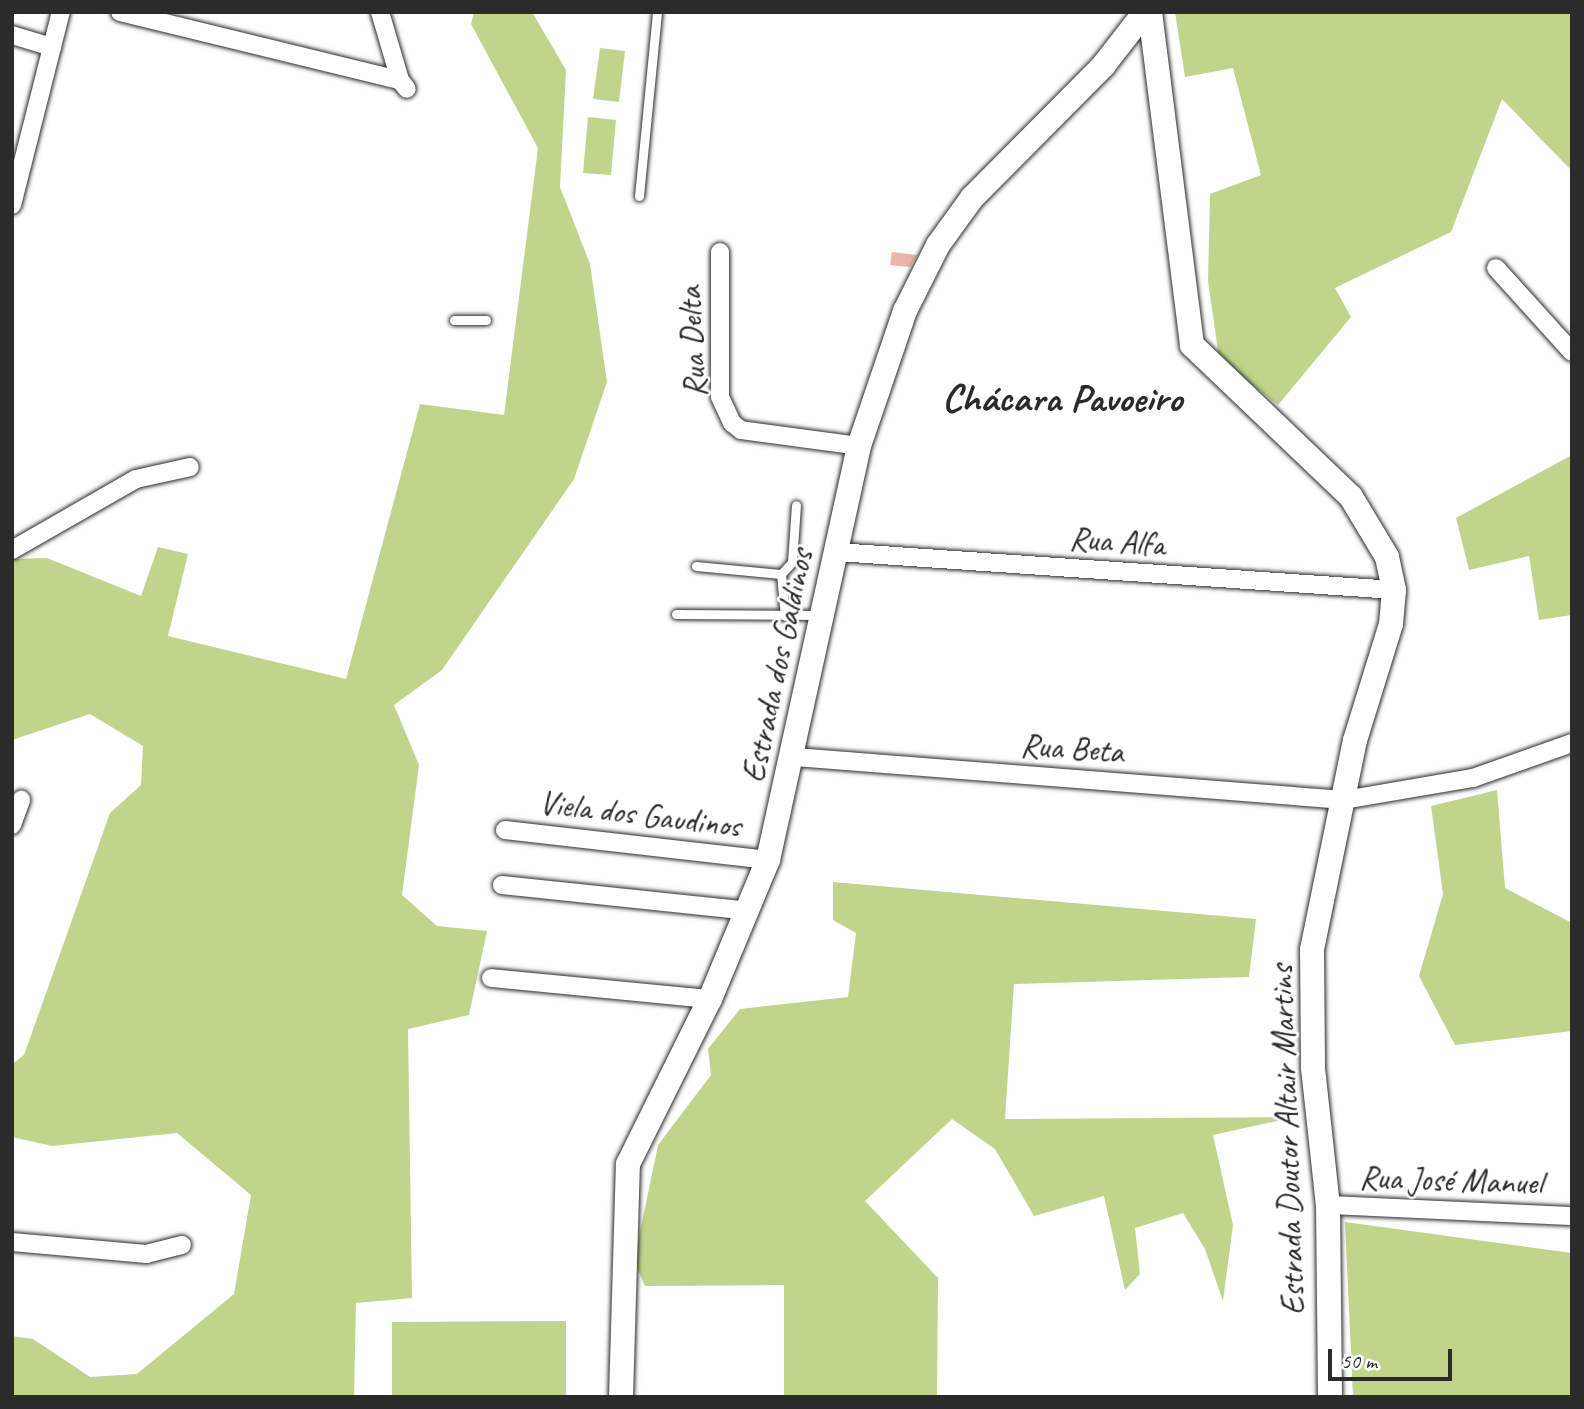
<!DOCTYPE html>
<html>
<head>
<meta charset="utf-8">
<style>
  body { margin:0 }
  #map { position:relative; width:1584px; height:1409px; overflow:hidden; background:#fff; font-family:Caveat,sans-serif }
  div>[style] { position:absolute }
  .green>* { inset:0; background:#c0d58b }
  .building>* { inset:0; background:#eeb3ab }
  .roads { filter:drop-shadow(0 0 2px #2b2b2b) drop-shadow(0 0 2px #2b2b2b) }
  .lane>* { height:9px; margin:-4.5px; padding:0 4.5px; transform-origin:4.5px; border-radius:4.5px; background:#fff }
  .street>* { height:18px; margin:-9px; padding:0 9px; transform-origin:9px; border-radius:9px; background:#fff }
  .secondary>* { height:24px; margin:-12px; padding:0 12px; transform-origin:12px; border-radius:12px; background:#fff }
  span { translate:-50% -50%; white-space:nowrap; text-align:center; line-height:1.15; -webkit-text-stroke:5px #fff; paint-order:stroke }
  .street-label { font-size:33px; color:#2b2b2b }
  .district-label { font-size:40px; color:#2b2b2b; font-weight:700 }
  .frame { position:absolute; inset:0; border:14px solid #2b2b2b; pointer-events:none }
  .scale { position:absolute; left:1328px; top:1349px; width:124px; height:32px; box-sizing:border-box; border:4px solid #2b2b2b; border-top:0; padding-left:9px; font-size:21px; line-height:24px; white-space:nowrap; color:#2b2b2b; -webkit-text-stroke:5px #fff; paint-order:stroke }
</style>
</head>
<body>
<div id="map">
  <div class="green">
    <i style="clip-path:polygon(474px 12px,532px 12px,566px 70px,560px 187px,590px 264px,607px 382px,574px 479px,442px 670px,394px 705px,419px 765px,402px 895px,437px 926px,487px 931px,469px 1015px,408px 1029px,412px 1298px,356px 1303px,354px 1397px,12px 1397px,12px 1336px,33px 1339px,90px 1377px,137px 1374px,234px 1294px,251px 1195px,177px 1133px,52px 1146px,12px 1137px,12px 1064px,24px 1055px,110px 813px,141px 785px,143px 746px,90px 714px,12px 740px,12px 559px,47px 558px,141px 596px,158px 547px,188px 554px,168px 636px,346px 679px,420px 404px,504px 415px,538px 148px,471px 24px)"></i>
    <i style="clip-path:polygon(1175px 12px,1572px 12px,1572px 171px,1502px 99px,1451px 232px,1335px 288px,1351px 317px,1278px 405px,1219px 358px,1208px 281px,1210px 194px,1261px 175px,1233px 68px,1185px 77px)"></i>
    <i style="clip-path:polygon(600px 48px,625px 51px,619px 102px,593px 99px)"></i>
    <i style="clip-path:polygon(588px 117px,616px 120px,611px 175px,583px 173px)"></i>
    <i style="clip-path:polygon(1572px 455px,1572px 615px,1539px 620px,1529px 556px,1469px 570px,1456px 518px)"></i>
    <i style="clip-path:polygon(1497px 790px,1505px 888px,1572px 923px,1572px 1031px,1455px 1045px,1419px 976px,1443px 894px,1431px 806px)"></i>
    <i style="clip-path:polygon(833px 882px,1256px 919px,1249px 977px,1014px 984px,1005px 1119px,1295px 1117px,1213px 1135px,1233px 1225px,1223px 1301px,1205px 1249px,1183px 1213px,1135px 1228px,1140px 1274px,1125px 1290px,1104px 1196px,1034px 1216px,995px 1149px,952px 1119px,865px 1201px,938px 1278px,937px 1397px,784px 1397px,784px 1285px,645px 1286px,634px 1261px,658px 1145px,711px 1075px,708px 1049px,740px 1009px,848px 997px,856px 933px,833px 920px)"></i>
    <i style="clip-path:polygon(1345px 1222px,1572px 1253px,1572px 1397px,1353px 1397px)"></i>
    <i style="clip-path:polygon(566px 1321px,566px 1397px,392px 1397px,392px 1322px)"></i>
  </div>
  <div class="building">
    <i style="clip-path:polygon(892px 252px,917px 255px,910px 267px,890px 265px)"></i>
  </div>
  <div class="roads">
    <div class="lane">
      <i style="left:639px;top:196px;width:185px;rotate:-84.4deg"></i>
      <i style="left:454px;top:320px;width:32px"></i>
      <i style="left:696px;top:566px;width:85px;rotate:5.4deg"></i>
      <i style="left:781px;top:574px;width:16px;rotate:-47deg"></i>
      <i style="left:792px;top:562px;width:57px;rotate:-86deg"></i>
      <i style="left:781px;top:574px;width:42px;rotate:84.6deg"></i>
      <i style="left:676px;top:614px;width:144px;rotate:0.4deg"></i>
    </div>
    <div class="street">
      <i style="left:120px;top:12px;width:288px;rotate:13.7deg"></i>
      <i style="left:400px;top:80px;width:11px;rotate:52deg"></i>
      <i style="left:380px;top:12px;width:71px;rotate:73.6deg"></i>
      <i style="left:12px;top:35px;width:42px;rotate:16.7deg"></i>
      <i style="left:12px;top:205px;width:199px;rotate:-75.8deg"></i>
      <i style="left:720px;top:252px;width:145px;rotate:90deg"></i>
      <i style="left:720px;top:397px;width:29px;rotate:65deg"></i>
      <i style="left:732px;top:423px;width:11px;rotate:38deg"></i>
      <i style="left:741px;top:430px;width:119px;rotate:7.7deg"></i>
      <i style="left:1496px;top:268px;width:113px;rotate:47.9deg"></i>
      <i style="left:12px;top:550px;width:143px;rotate:-29.8deg"></i>
      <i style="left:136px;top:479px;width:55px;rotate:-12.5deg"></i>
      <i style="left:837px;top:552px;width:558px;rotate:3.9deg"></i>
      <i style="left:795px;top:757px;width:551px;rotate:4.48deg"></i>
      <i style="left:1344px;top:800px;width:131px;rotate:-9.7deg"></i>
      <i style="left:1473px;top:778px;width:105px;rotate:-19.5deg"></i>
      <i style="left:12px;top:825px;width:27px;rotate:-70deg"></i>
      <i style="left:505px;top:830px;width:265px;rotate:6.5deg"></i>
      <i style="left:502px;top:885px;width:247px;rotate:6deg"></i>
      <i style="left:491px;top:978px;width:220px;rotate:5.5deg"></i>
      <i style="left:1328px;top:1205px;width:244px;rotate:2.6deg"></i>
      <i style="left:12px;top:1242px;width:135px;rotate:5.1deg"></i>
      <i style="left:146px;top:1254px;width:37px;rotate:-14deg"></i>
    </div>
    <div class="secondary">
      <i style="left:1150px;top:12px;width:336px;rotate:82.8deg"></i>
      <i style="left:1192px;top:345px;width:220px;rotate:43.7deg"></i>
      <i style="left:1351px;top:497px;width:70px;rotate:59deg"></i>
      <i style="left:1387px;top:557px;width:34px;rotate:78deg"></i>
      <i style="left:1394px;top:590px;width:34px;rotate:95deg"></i>
      <i style="left:1391px;top:624px;width:121px;rotate:107.2deg"></i>
      <i style="left:1355px;top:740px;width:214px;rotate:101.6deg"></i>
      <i style="left:1312px;top:950px;width:118px;rotate:89.5deg"></i>
      <i style="left:1313px;top:1068px;width:138px;rotate:83.8deg"></i>
      <i style="left:1328px;top:1205px;width:192px;rotate:89.4deg"></i>
      <i style="left:621px;top:1397px;width:233px;rotate:-88.3deg"></i>
      <i style="left:628px;top:1164px;width:184px;rotate:-63.6deg"></i>
      <i style="left:710px;top:999px;width:151px;rotate:-67.4deg"></i>
      <i style="left:768px;top:860px;width:424px;rotate:-77.6deg"></i>
      <i style="left:859px;top:446px;width:143px;rotate:-71.2deg"></i>
      <i style="left:905px;top:311px;width:74px;rotate:-63.4deg"></i>
      <i style="left:938px;top:245px;width:58px;rotate:-54.1deg"></i>
      <i style="left:972px;top:198px;width:186px;rotate:-45.2deg"></i>
      <i style="left:1103px;top:66px;width:68px;rotate:-52.1deg"></i>
    </div>
  </div>
  <div class="street-label">
    <span style="left:693px;top:342px;rotate:-93deg">Rua Delta</span>
    <span style="left:1117px;top:542px;rotate:4deg">Rua Alfa</span>
    <span style="left:778px;top:666px;rotate:-78deg">Estrada dos Galdinos</span>
    <span style="left:1072px;top:749px;rotate:4deg">Rua Beta</span>
    <span style="left:640px;top:815px;rotate:7deg">Viela dos Gaudinos</span>
    <span style="left:1288px;top:1140px;rotate:-92deg">Estrada Doutor Altair Martins</span>
    <span style="left:1451px;top:1181px;rotate:2deg">Rua José Manuel</span>
  </div>
  <div class="district-label">
    <span style="left:1062px;top:398px">Chácara Pavoeiro</span>
  </div>
  <div class="frame"></div>
  <div class="scale">50 m</div>
</div>
</body>
</html>
